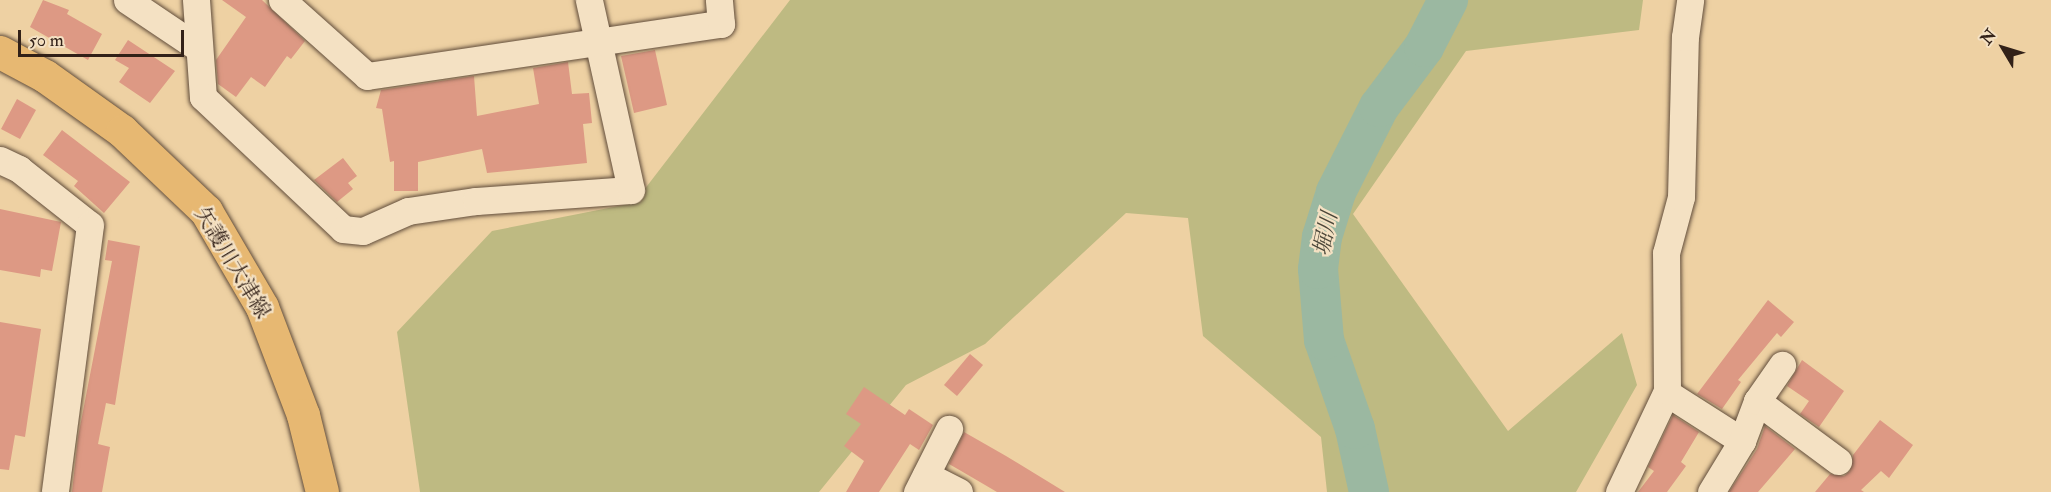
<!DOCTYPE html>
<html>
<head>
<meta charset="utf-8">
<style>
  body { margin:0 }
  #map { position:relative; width:2051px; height:492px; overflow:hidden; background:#eed1a3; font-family:"IM FELL Double Pica","Noto Serif JP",serif }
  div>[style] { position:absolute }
  .green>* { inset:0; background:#beba82 }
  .river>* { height:40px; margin:-20px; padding:0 20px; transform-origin:20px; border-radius:20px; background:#9bb8a1 }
  .building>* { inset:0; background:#dd9984 }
  .roads { filter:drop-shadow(0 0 2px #614d3b) drop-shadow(0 0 2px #614d3b) }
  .minor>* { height:27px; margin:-13.5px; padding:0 13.5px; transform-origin:13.5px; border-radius:13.5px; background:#f4e1c3 }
  .major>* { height:33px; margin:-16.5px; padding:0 16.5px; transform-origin:16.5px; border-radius:16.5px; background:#e7b872 }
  span { translate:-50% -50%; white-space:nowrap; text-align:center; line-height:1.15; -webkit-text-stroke:4.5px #f4e1c3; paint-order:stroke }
  .street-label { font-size:21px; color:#322118 }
  .water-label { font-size:22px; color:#4c473a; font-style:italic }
  .north { position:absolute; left:1973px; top:18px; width:60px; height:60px; -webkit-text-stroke:4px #f4e1c3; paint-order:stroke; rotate:308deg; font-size:16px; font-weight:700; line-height:24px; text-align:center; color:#322118 }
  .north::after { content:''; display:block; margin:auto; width:21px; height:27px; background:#322118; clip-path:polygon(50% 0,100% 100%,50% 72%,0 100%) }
  .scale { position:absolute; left:18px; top:30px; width:166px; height:27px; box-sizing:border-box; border:3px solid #322118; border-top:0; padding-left:8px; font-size:18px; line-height:21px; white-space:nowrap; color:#322118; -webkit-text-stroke:4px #f4e1c3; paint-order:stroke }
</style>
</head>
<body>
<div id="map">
  <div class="green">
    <i style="clip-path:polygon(790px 0,1643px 0,1639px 30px,1466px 51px,1353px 214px,1508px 431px,1622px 333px,1637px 385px,1576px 492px,1327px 492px,1321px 437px,1203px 336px,1188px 218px,1126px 213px,985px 344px,906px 385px,819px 492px,420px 492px,397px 332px,492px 231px,634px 203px)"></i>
  </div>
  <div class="river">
    <i style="left:1369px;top:492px;width:65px;rotate:-102.5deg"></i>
    <i style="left:1355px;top:429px;width:94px;rotate:-109.2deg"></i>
    <i style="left:1324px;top:340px;width:71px;rotate:-94.8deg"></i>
    <i style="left:1318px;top:269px;width:32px;rotate:-83deg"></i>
    <i style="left:1322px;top:237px;width:47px;rotate:-72.7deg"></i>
    <i style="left:1336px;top:192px;width:95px;rotate:-63.2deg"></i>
    <i style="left:1379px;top:107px;width:75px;rotate:-53.1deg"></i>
    <i style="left:1424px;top:47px;width:53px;rotate:-62.9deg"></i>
  </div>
  <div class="building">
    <i style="clip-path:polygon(43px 0,69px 10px,67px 14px,102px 34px,88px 60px,30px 27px)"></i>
    <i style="clip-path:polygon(222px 0,262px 0,305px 41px,291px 59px,287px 56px,265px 87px,251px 77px,236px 97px,218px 84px,216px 60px,246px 17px)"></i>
    <i style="clip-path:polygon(128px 40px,175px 71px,150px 103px,119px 82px,129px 68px,115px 60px)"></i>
    <i style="clip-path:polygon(655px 50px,667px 105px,634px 113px,621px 56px)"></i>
    <i style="clip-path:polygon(568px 62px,572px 94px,589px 93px,592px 123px,583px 124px,587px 163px,487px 173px,482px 149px,418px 162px,418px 191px,394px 191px,394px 161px,390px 162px,382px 109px,376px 108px,381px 90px,474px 76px,477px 116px,539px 104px,533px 68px)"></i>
    <i style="clip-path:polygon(17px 99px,36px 110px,20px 139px,1px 129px)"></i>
    <i style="clip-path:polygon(62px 130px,130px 182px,104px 213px,74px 186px,78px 181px,43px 155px)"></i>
    <i style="clip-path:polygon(343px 158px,357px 176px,348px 183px,353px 189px,337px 202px,314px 180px)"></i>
    <i style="clip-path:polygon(0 209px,61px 222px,52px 271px,41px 269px,40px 277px,0 270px)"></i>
    <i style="clip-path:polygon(108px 240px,140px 246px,115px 405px,106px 403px,98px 444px,110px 447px,102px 492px,72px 492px,78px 437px,112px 261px,105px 260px)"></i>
    <i style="clip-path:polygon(1768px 300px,1794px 322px,1781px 337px,1777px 333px,1738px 380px,1741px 382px,1722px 409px,1697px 394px)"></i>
    <i style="clip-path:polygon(0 322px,41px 329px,25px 437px,15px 435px,9px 470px,0 469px)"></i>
    <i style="clip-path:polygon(970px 354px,983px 365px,957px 396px,944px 385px)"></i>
    <i style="clip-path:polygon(1802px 360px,1844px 391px,1819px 427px,1800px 414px,1809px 401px,1787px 386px)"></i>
    <i style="clip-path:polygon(864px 387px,905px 415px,909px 409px,933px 425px,919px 450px,910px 444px,879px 492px,846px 492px,864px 461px,844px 446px,861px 424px,846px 414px)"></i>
    <i style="clip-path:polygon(1673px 415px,1699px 432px,1681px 462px,1686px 466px,1667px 492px,1638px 492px,1654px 471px,1648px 467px)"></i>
    <i style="clip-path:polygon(1880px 420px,1913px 445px,1889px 478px,1881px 471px,1861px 490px,1864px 492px,1815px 492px,1830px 474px,1844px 476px,1850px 471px,1853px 455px)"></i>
    <i style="clip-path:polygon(1765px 426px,1795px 449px,1758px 492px,1729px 492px,1757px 449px)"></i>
    <i style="clip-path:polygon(964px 432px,1006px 456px,1065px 492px,997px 492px,968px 475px,949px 464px)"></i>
  </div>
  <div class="roads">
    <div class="minor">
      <i style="left:127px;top:0;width:84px;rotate:33.9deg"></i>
      <i style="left:196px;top:0;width:97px;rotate:85.9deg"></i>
      <i style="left:203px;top:97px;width:192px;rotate:43.3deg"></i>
      <i style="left:343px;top:229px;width:20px;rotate:6deg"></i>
      <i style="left:363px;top:231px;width:49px;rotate:-24deg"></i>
      <i style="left:408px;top:211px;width:69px;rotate:-8.4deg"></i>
      <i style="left:476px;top:201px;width:155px;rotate:-4.1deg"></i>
      <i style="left:631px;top:190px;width:195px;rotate:-102.5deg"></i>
      <i style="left:282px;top:0;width:114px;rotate:41.8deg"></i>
      <i style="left:367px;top:76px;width:358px;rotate:-8.4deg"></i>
      <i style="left:721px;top:24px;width:24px;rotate:-95deg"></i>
      <i style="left:0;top:160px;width:21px;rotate:25deg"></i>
      <i style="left:19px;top:169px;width:90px;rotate:38.3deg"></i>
      <i style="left:90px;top:225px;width:269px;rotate:97.5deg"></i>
      <i style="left:1667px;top:393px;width:89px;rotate:32.6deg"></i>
      <i style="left:1757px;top:401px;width:101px;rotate:36.5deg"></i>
      <i style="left:926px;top:475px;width:37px;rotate:27deg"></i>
      <i style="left:917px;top:492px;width:71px;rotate:-63.1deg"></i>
      <i style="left:1619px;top:492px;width:112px;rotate:-64.6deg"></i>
      <i style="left:1667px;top:391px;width:138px;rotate:-90.4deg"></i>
      <i style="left:1666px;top:253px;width:58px;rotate:-75deg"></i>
      <i style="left:1681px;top:197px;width:160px;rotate:-88.6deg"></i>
      <i style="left:1685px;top:37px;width:37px;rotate:-82deg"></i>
      <i style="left:1711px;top:492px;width:60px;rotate:-58.7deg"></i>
      <i style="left:1742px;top:441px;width:43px;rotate:-69.4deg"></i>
      <i style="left:1757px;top:401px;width:44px;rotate:-55.2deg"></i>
    </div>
    <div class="major">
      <i style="left:0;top:52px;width:51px;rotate:28.1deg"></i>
      <i style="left:45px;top:76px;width:95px;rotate:35.5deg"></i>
      <i style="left:122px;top:131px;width:116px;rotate:43.6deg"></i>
      <i style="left:206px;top:211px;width:111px;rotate:59.7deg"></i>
      <i style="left:262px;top:307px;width:116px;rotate:69.2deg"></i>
      <i style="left:303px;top:415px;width:79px;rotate:76.1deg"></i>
    </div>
  </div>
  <div class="street-label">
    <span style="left:232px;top:263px;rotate:59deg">矢護川大津線</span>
  </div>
  <div class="water-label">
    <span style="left:1326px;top:234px;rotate:-78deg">堀川</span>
  </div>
  <div class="north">N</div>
  <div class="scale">50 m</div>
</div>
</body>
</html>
